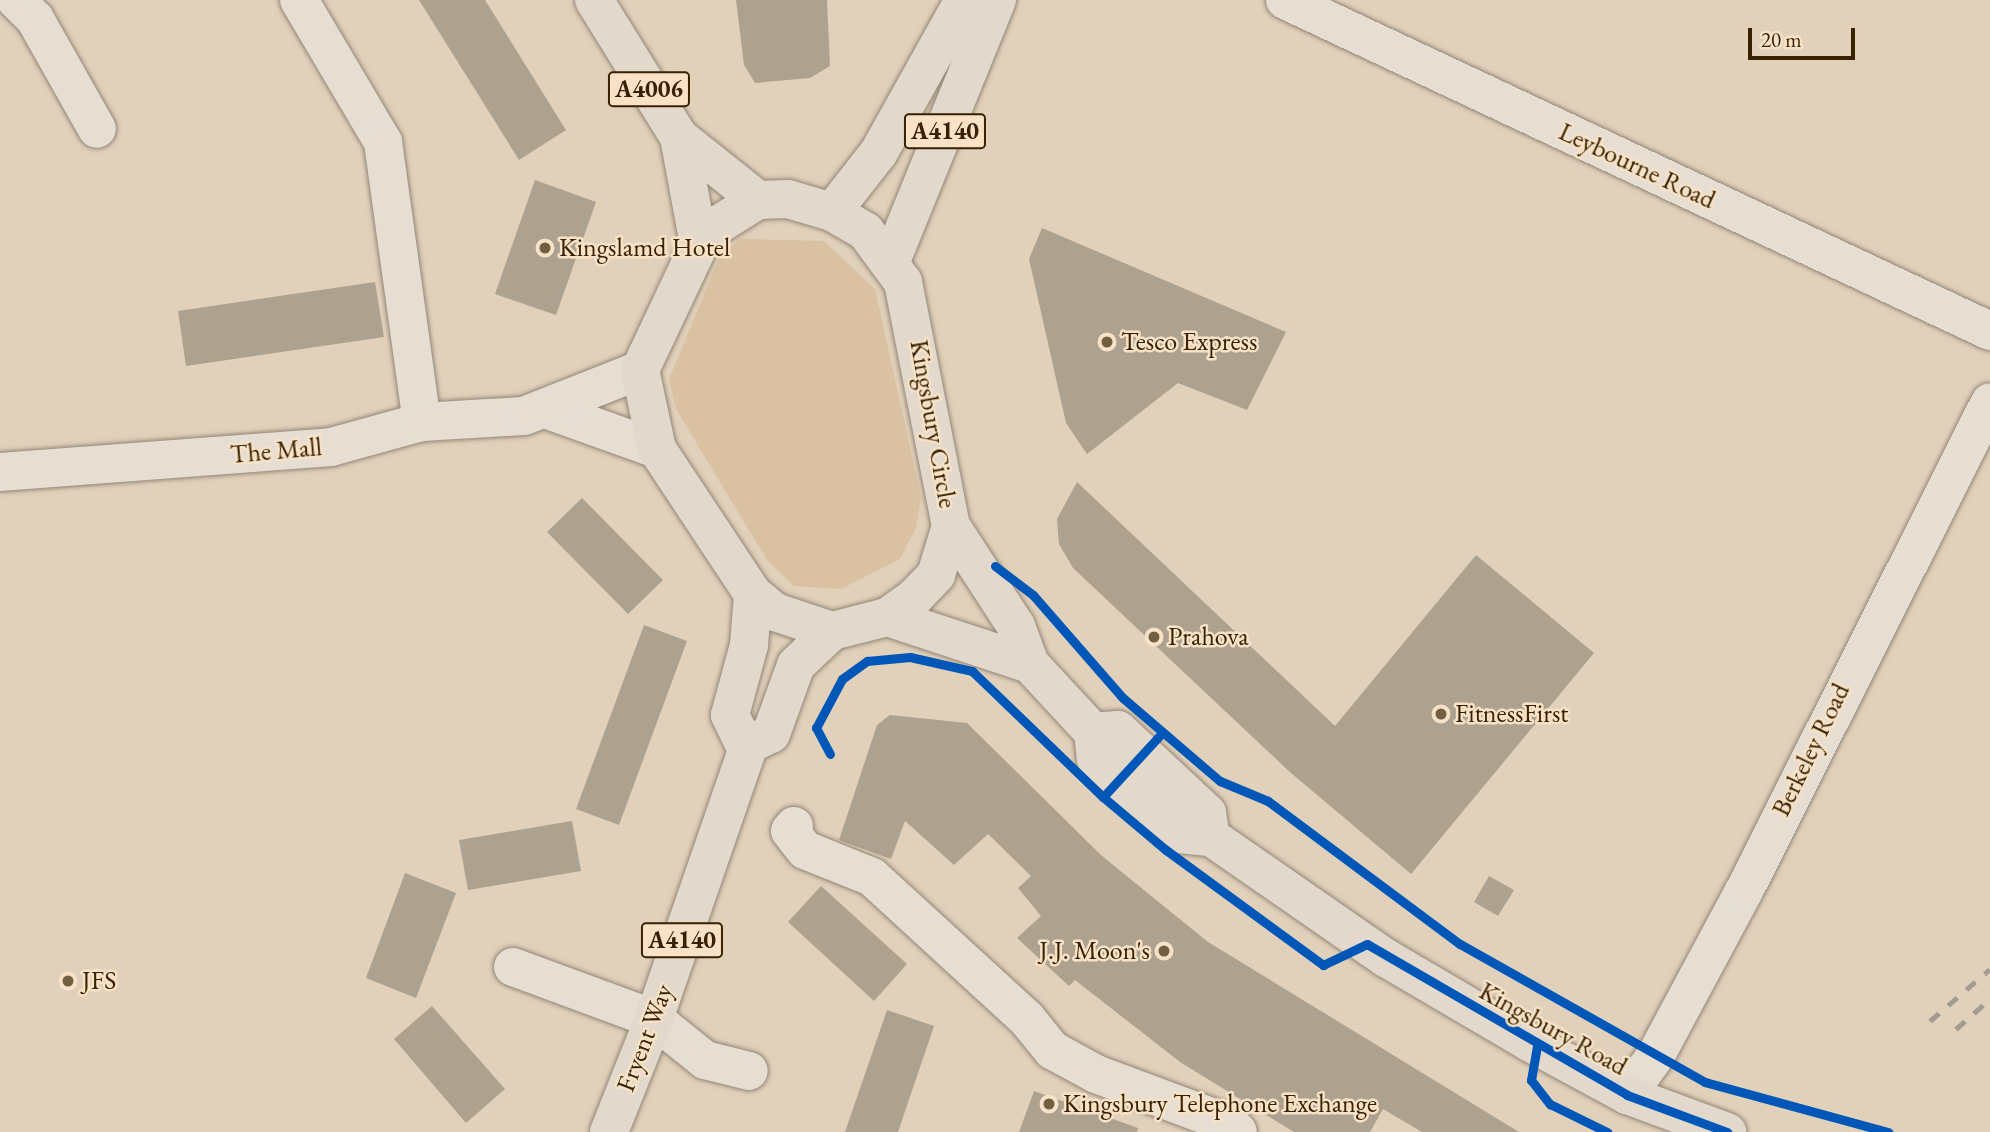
<!DOCTYPE html>
<html>
<head>
<meta charset="utf-8">
<style>
  body { margin:0 }
  #map { position:relative; width:1990px; height:1132px; overflow:hidden; background:#e1d0ba; font-family:"EB Garamond",serif }
  div>[style] { position:absolute }
  .green>* { inset:0; background:#d9c1a1 }
  .building>* { inset:0; background:#ada190 }
  .roads { filter:drop-shadow(0 0 2px #928676) drop-shadow(0 0 2px #928676) }
  .minor>* { height:38px; margin:-19px; padding:0 19px; transform-origin:19px; border-radius:19px; background:#e6ded3 }
  .major>* { height:38px; margin:-19px; padding:0 19px; transform-origin:19px; border-radius:19px; background:#e2d8cb }
  .rail>* { height:5px; margin-top:-2.5px; transform-origin:0; background:repeating-linear-gradient(90deg,#a49b90 0 12px,transparent 0 24px) }
  .cycleway>* { height:9px; margin:-4.5px; padding:0 4.5px; transform-origin:4.5px; border-radius:4.5px; background:#0057b8 }
  .dots>* { width:19px; height:19px; translate:-50% -50%; box-sizing:border-box; border:4px solid #f7e2c7; border-radius:50% }
  span { translate:-50% -50%; white-space:nowrap; text-align:center; line-height:1.15; -webkit-text-stroke:5px #f7e2c7; paint-order:stroke }
  .shield-label span { padding:2px 5px; background:#f7e2c7; border:2px solid; border-radius:5px; -webkit-text-stroke-width:0 }
  .shield-label { font-size:24px; color:#372100; font-weight:700 }
  .street-label { font-size:26px; color:#372100 }
  .poi-label { font-size:26px; color:#372100 }
  .left { translate:0 -50%; text-align:left }
  .right { translate:-100% -50%; text-align:right }
  .scale { position:absolute; left:1748px; top:28px; width:107px; height:32px; box-sizing:border-box; border:4px solid #372100; border-top:0; padding-left:9px; font-size:21px; line-height:24px; white-space:nowrap; color:#372100; -webkit-text-stroke:5px #f7e2c7; paint-order:stroke }
</style>
</head>
<body>
<div id="map">
  <div class="green">
    <i style="clip-path:polygon(740px 239px,824px 241px,875px 289px,921px 497px,916px 528px,900px 559px,841px 589px,794px 586px,767px 560px,676px 409px,669px 379px,720px 256px)"></i>
  </div>
  <div class="building">
    <i style="clip-path:polygon(419px 0,485px 0,566px 130px,519px 160px)"></i>
    <i style="clip-path:polygon(736px 0,827px 0,830px 66px,810px 78px,755px 83px,744px 65px)"></i>
    <i style="clip-path:polygon(535px 180px,596px 202px,556px 315px,495px 294px)"></i>
    <i style="clip-path:polygon(1042px 228px,1286px 332px,1247px 410px,1178px 383px,1087px 454px,1066px 423px,1029px 259px)"></i>
    <i style="clip-path:polygon(375px 282px,384px 337px,186px 366px,178px 311px)"></i>
    <i style="clip-path:polygon(1077px 482px,1335px 726px,1476px 555px,1594px 653px,1411px 874px,1291px 773px,1073px 568px,1059px 544px,1057px 519px)"></i>
    <i style="clip-path:polygon(582px 498px,663px 580px,628px 614px,547px 532px)"></i>
    <i style="clip-path:polygon(644px 625px,687px 641px,619px 825px,576px 809px)"></i>
    <i style="clip-path:polygon(890px 715px,967px 723px,1102px 856px,1208px 942px,1519px 1132px,1422px 1132px,1383px 1109px,1370px 1132px,1294px 1132px,1180px 1062px,1075px 980px,1069px 986px,1017px 938px,1041px 916px,1018px 888px,1031px 876px,988px 834px,954px 865px,905px 821px,891px 859px,839px 840px,877px 725px)"></i>
    <i style="clip-path:polygon(572px 821px,581px 871px,468px 890px,459px 840px)"></i>
    <i style="clip-path:polygon(405px 873px,456px 893px,416px 998px,366px 978px)"></i>
    <i style="clip-path:polygon(1489px 876px,1514px 890px,1498px 916px,1474px 902px)"></i>
    <i style="clip-path:polygon(821px 886px,907px 964px,874px 1001px,788px 922px)"></i>
    <i style="clip-path:polygon(432px 1006px,505px 1089px,466px 1123px,394px 1039px)"></i>
    <i style="clip-path:polygon(887px 1010px,934px 1026px,898px 1132px,845px 1132px)"></i>
    <i style="clip-path:polygon(1034px 1091px,1138px 1128px,1137px 1132px,1019px 1132px)"></i>
  </div>
  <div class="roads">
    <div class="minor">
      <i style="left:16px;top:0;width:27px;rotate:45deg"></i>
      <i style="left:35px;top:19px;width:126px;rotate:60.6deg"></i>
      <i style="left:299px;top:0;width:165px;rotate:59.4deg"></i>
      <i style="left:383px;top:142px;width:283px;rotate:82.1deg"></i>
      <i style="left:1285px;top:0;width:779px;rotate:25.15deg"></i>
      <i style="left:548px;top:410px;width:116px;rotate:19.7deg"></i>
      <i style="left:0;top:472px;width:332px;rotate:-4.3deg"></i>
      <i style="left:331px;top:447px;width:94px;rotate:-15.4deg"></i>
      <i style="left:422px;top:422px;width:102px;rotate:-3.4deg"></i>
      <i style="left:524px;top:416px;width:125px;rotate:-21.6deg"></i>
      <i style="left:794px;top:826px;width:6px;rotate:129deg"></i>
      <i style="left:790px;top:831px;width:24px;rotate:52deg"></i>
      <i style="left:805px;top:850px;width:72px;rotate:21.9deg"></i>
      <i style="left:872px;top:877px;width:210px;rotate:42.5deg"></i>
      <i style="left:1027px;top:1019px;width:40px;rotate:51deg"></i>
      <i style="left:1052px;top:1050px;width:50px;rotate:28.6deg"></i>
      <i style="left:1096px;top:1074px;width:143px;rotate:20.5deg"></i>
      <i style="left:1230px;top:1124px;width:11px;rotate:45deg"></i>
      <i style="left:513px;top:967px;width:150px;rotate:20.2deg"></i>
      <i style="left:654px;top:1019px;width:65px;rotate:38.8deg"></i>
      <i style="left:705px;top:1060px;width:45px;rotate:14deg"></i>
      <i style="left:1627px;top:1095px;width:49px;rotate:-54.1deg"></i>
      <i style="left:1656px;top:1055px;width:186px;rotate:-61.8deg"></i>
      <i style="left:1744px;top:891px;width:547px;rotate:-63.29deg"></i>
    </div>
    <div class="major">
      <i style="left:594px;top:0;width:161px;rotate:58.2deg"></i>
      <i style="left:679px;top:137px;width:101px;rotate:38.6deg"></i>
      <i style="left:679px;top:137px;width:110px;rotate:79.5deg"></i>
      <i style="left:788px;top:199px;width:46px;rotate:16.5deg"></i>
      <i style="left:832px;top:212px;width:39px;rotate:30deg"></i>
      <i style="left:866px;top:232px;width:62px;rotate:53.5deg"></i>
      <i style="left:903px;top:282px;width:249px;rotate:78.9deg"></i>
      <i style="left:951px;top:526px;width:51px;rotate:107deg"></i>
      <i style="left:936px;top:575px;width:30px;rotate:134deg"></i>
      <i style="left:915px;top:597px;width:34px;rotate:144deg"></i>
      <i style="left:887px;top:617px;width:57px;rotate:165.7deg"></i>
      <i style="left:832px;top:631px;width:60px;rotate:-161.6deg"></i>
      <i style="left:775px;top:612px;width:28px;rotate:-141deg"></i>
      <i style="left:753px;top:594px;width:174px;rotate:-123.5deg"></i>
      <i style="left:657px;top:449px;width:81px;rotate:-102.1deg"></i>
      <i style="left:640px;top:370px;width:138px;rotate:-64.7deg"></i>
      <i style="left:699px;top:245px;width:25px;rotate:-48deg"></i>
      <i style="left:716px;top:226px;width:49px;rotate:-31.8deg"></i>
      <i style="left:758px;top:200px;width:30px;rotate:-2deg"></i>
      <i style="left:832px;top:212px;width:76px;rotate:-51.9deg"></i>
      <i style="left:879px;top:152px;width:174px;rotate:-60.8deg"></i>
      <i style="left:891px;top:261px;width:282px;rotate:-67.9deg"></i>
      <i style="left:951px;top:526px;width:119px;rotate:57deg"></i>
      <i style="left:1016px;top:626px;width:40px;rotate:69.8deg"></i>
      <i style="left:1030px;top:664px;width:93px;rotate:47.2deg"></i>
      <i style="left:1093px;top:732px;width:27px;rotate:84deg"></i>
      <i style="left:1096px;top:759px;width:113px;rotate:41.8deg"></i>
      <i style="left:1180px;top:834px;width:31px;rotate:6deg"></i>
      <i style="left:1211px;top:837px;width:213px;rotate:34.7deg"></i>
      <i style="left:1386px;top:958px;width:166px;rotate:30.4deg"></i>
      <i style="left:1529px;top:1042px;width:111px;rotate:28.4deg"></i>
      <i style="left:1627px;top:1095px;width:107px;rotate:20.3deg"></i>
      <i style="left:887px;top:617px;width:151px;rotate:18.2deg"></i>
      <i style="left:1093px;top:732px;width:25px;rotate:-5deg"></i>
      <i style="left:1118px;top:730px;width:122px;rotate:43deg"></i>
      <i style="left:1207px;top:813px;width:24px;rotate:81deg"></i>
      <i style="left:748px;top:745px;width:25px;rotate:-26deg"></i>
      <i style="left:771px;top:734px;width:73px;rotate:-70.1deg"></i>
      <i style="left:796px;top:665px;width:50px;rotate:-43.4deg"></i>
      <i style="left:609px;top:1132px;width:122px;rotate:-68.3deg"></i>
      <i style="left:654px;top:1019px;width:285px;rotate:-70.9deg"></i>
      <i style="left:747px;top:750px;width:39px;rotate:-116deg"></i>
      <i style="left:730px;top:715px;width:73px;rotate:-74.8deg"></i>
      <i style="left:749px;top:645px;width:51px;rotate:-85.5deg"></i>
    </div>
  </div>
  <div class="rail">
    <i style="left:1930px;top:1021px;width:79px;rotate:-40.9deg"></i>
    <i style="left:1956px;top:1029px;width:45px;rotate:-41.4deg"></i>
  </div>
  <div class="cycleway">
    <i style="left:995px;top:566px;width:48px;rotate:37.3deg"></i>
    <i style="left:1033px;top:595px;width:137px;rotate:48.9deg"></i>
    <i style="left:1123px;top:698px;width:128px;rotate:40.6deg"></i>
    <i style="left:1220px;top:781px;width:52px;rotate:22.6deg"></i>
    <i style="left:1268px;top:801px;width:239px;rotate:36.7deg"></i>
    <i style="left:1460px;top:944px;width:281px;rotate:29.4deg"></i>
    <i style="left:1705px;top:1082px;width:190px;rotate:15.3deg"></i>
    <i style="left:830px;top:754px;width:30px;rotate:-118deg"></i>
    <i style="left:816px;top:728px;width:55px;rotate:-62deg"></i>
    <i style="left:842px;top:679px;width:31px;rotate:-36deg"></i>
    <i style="left:867px;top:661px;width:43px;rotate:-5.3deg"></i>
    <i style="left:910px;top:657px;width:64px;rotate:12.7deg"></i>
    <i style="left:972px;top:671px;width:182px;rotate:43.9deg"></i>
    <i style="left:1103px;top:797px;width:87px;rotate:-47.3deg"></i>
    <i style="left:1103px;top:797px;width:82px;rotate:40.1deg"></i>
    <i style="left:1166px;top:850px;width:195px;rotate:36.2deg"></i>
    <i style="left:1323px;top:965px;width:49px;rotate:-25.5deg"></i>
    <i style="left:1367px;top:944px;width:301px;rotate:30.1deg"></i>
    <i style="left:1627px;top:1095px;width:107px;rotate:20.3deg"></i>
    <i style="left:1537px;top:1046px;width:35px;rotate:100deg"></i>
    <i style="left:1531px;top:1080px;width:31px;rotate:52deg"></i>
    <i style="left:1550px;top:1104px;width:64px;rotate:26.2deg"></i>
  </div>
  <div class="dots">
    <i style="left:545px;top:248px;background:#725e41"></i>
    <i style="left:1107px;top:342px;background:#725e41"></i>
    <i style="left:1154px;top:637px;background:#725e41"></i>
    <i style="left:1441px;top:714px;background:#725e41"></i>
    <i style="left:1164px;top:951px;background:#725e41"></i>
    <i style="left:68px;top:981px;background:#725e41"></i>
    <i style="left:1049px;top:1104px;background:#725e41"></i>
  </div>
  <div class="shield-label">
    <span style="left:649px;top:89px">A4006</span>
    <span style="left:945px;top:131px">A4140</span>
    <span style="left:682px;top:940px">A4140</span>
  </div>
  <div class="street-label">
    <span style="left:1637px;top:166px;rotate:25deg">Leybourne Road</span>
    <span style="left:933px;top:424px;rotate:80deg">Kingsbury Circle</span>
    <span style="left:276px;top:451px;rotate:-5deg">The Mall</span>
    <span style="left:1811px;top:750px;rotate:-64deg">Berkeley Road</span>
    <span style="left:1553px;top:1029px;rotate:29deg">Kingsbury Road</span>
    <span style="left:645px;top:1038px;rotate:-69deg">Fryent Way</span>
  </div>
  <div class="poi-label">
    <span class="left" style="left:559px;top:248px">Kingslamd Hotel</span>
    <span class="left" style="left:1121px;top:342px">Tesco Express</span>
    <span class="left" style="left:1168px;top:637px">Prahova</span>
    <span class="left" style="left:1455px;top:714px">FitnessFirst</span>
    <span class="right" style="left:1150px;top:951px">J.J. Moon's</span>
    <span class="left" style="left:82px;top:981px">JFS</span>
    <span class="left" style="left:1063px;top:1104px">Kingsbury Telephone Exchange</span>
  </div>
  <div class="scale">20 m</div>
</div>
</body>
</html>
